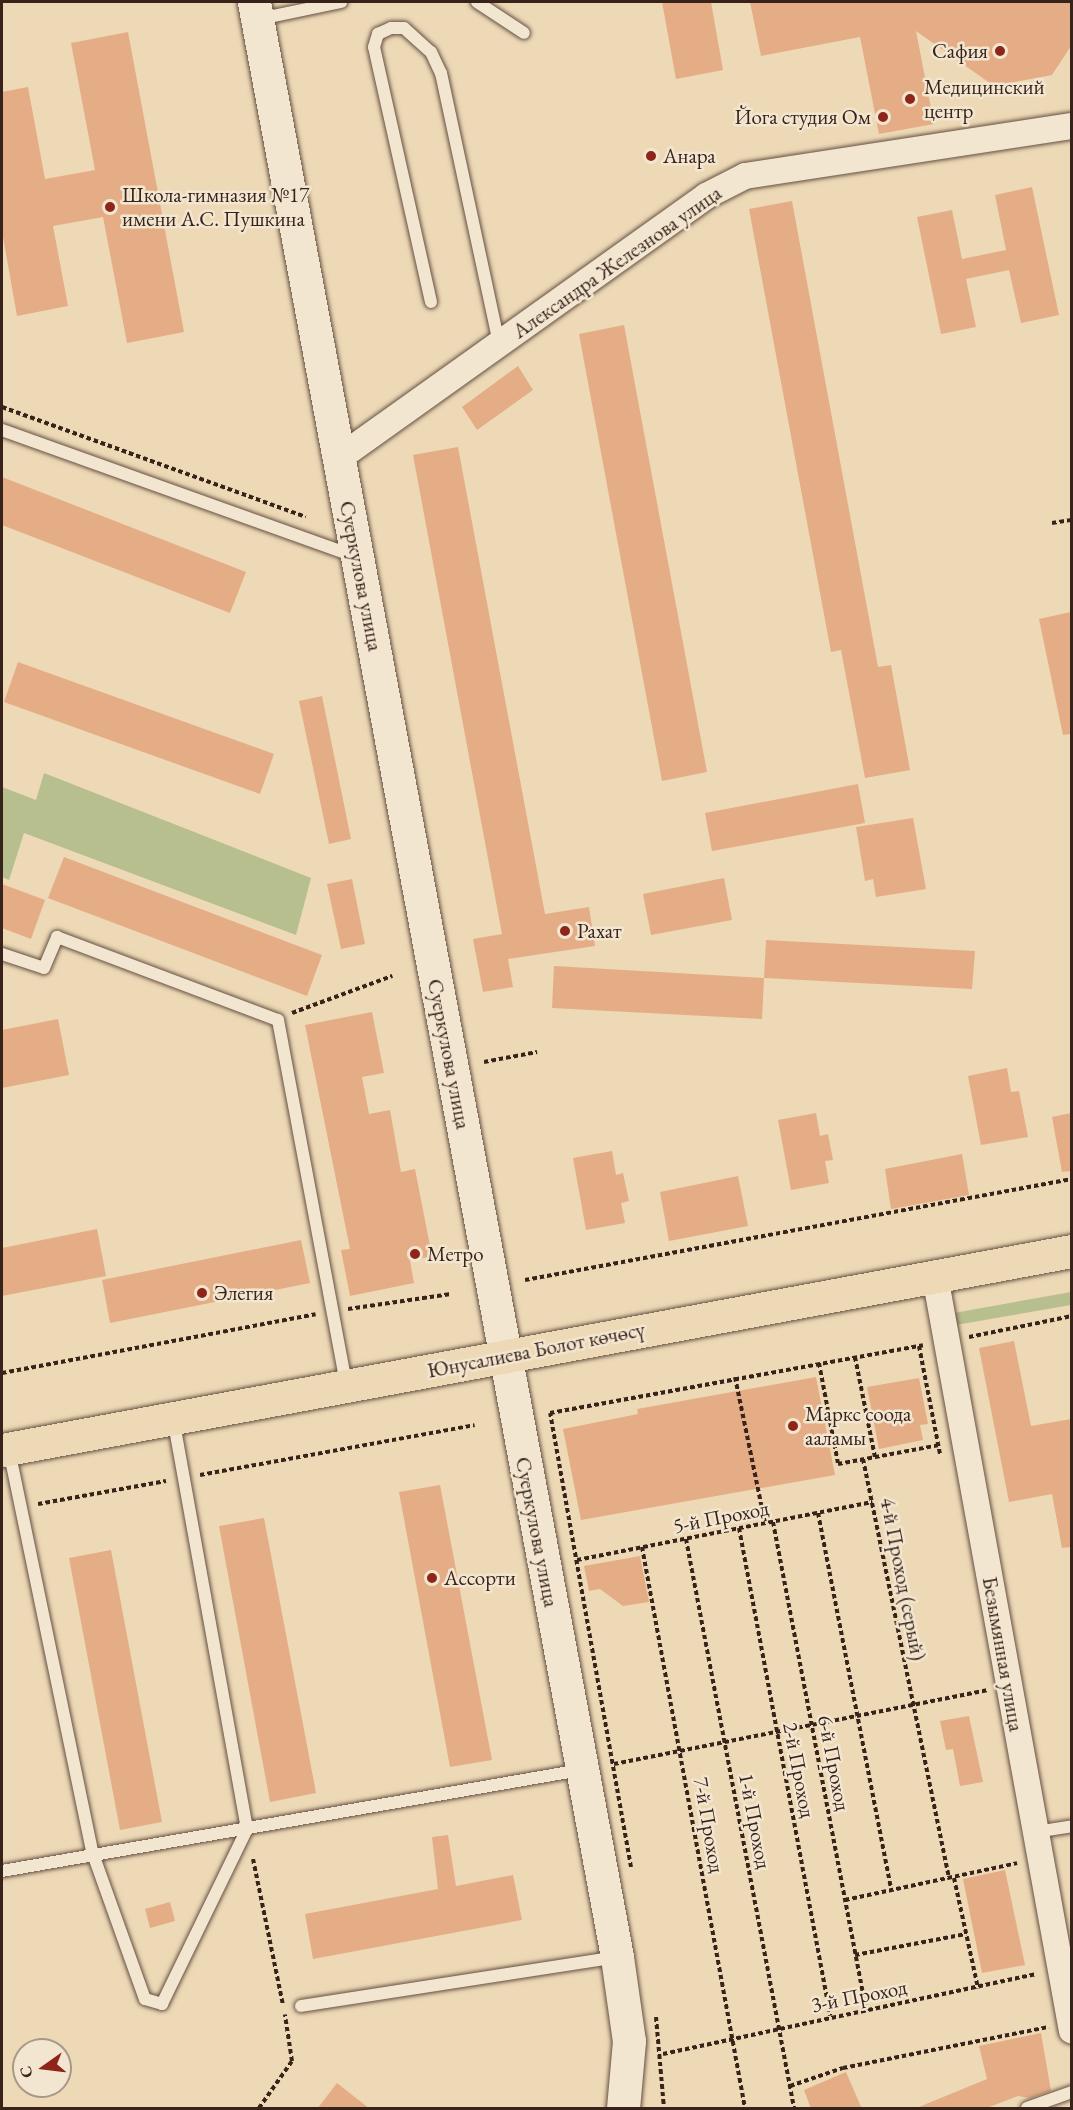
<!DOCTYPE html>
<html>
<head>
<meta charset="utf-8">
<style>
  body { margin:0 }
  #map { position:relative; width:1073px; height:2110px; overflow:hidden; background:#edd9b6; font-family:"EB Garamond",serif }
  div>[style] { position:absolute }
  .green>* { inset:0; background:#b8bf8e }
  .building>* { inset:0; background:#e4ad86 }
  .path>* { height:4px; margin-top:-2px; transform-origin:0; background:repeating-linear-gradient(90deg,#38231b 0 4.5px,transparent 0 7.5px) }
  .roads { filter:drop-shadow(0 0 2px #655042) drop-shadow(0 0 2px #655042) }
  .service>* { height:12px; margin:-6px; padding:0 6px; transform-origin:6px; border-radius:6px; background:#f3e6d0 }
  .minor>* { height:26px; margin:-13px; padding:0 13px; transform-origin:13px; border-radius:13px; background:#f3e6d0 }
  .secondary>* { height:33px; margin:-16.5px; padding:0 16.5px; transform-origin:16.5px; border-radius:16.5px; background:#f3e6d0 }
  .primary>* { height:33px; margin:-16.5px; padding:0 16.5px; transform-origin:16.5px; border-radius:16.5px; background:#edd9b6 }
  .dots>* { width:16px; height:16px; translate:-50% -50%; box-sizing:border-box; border:3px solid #f3e6d0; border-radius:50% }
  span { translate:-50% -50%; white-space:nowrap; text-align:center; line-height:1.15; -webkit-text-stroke:5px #f3e6d0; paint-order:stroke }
  .poi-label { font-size:21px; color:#38231b }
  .right { translate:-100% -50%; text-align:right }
  .left { translate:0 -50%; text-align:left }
  .street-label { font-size:21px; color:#38231b }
  .frame { position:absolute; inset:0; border:3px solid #38231b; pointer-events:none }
  .north { position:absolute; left:12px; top:2038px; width:60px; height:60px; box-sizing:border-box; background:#f3e6d0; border:2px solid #a89888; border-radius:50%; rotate:256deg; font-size:16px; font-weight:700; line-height:24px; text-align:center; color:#38231b }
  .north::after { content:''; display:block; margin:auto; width:21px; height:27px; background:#8f2418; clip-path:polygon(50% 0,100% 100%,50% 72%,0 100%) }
</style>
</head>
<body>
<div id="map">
  <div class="green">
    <i style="clip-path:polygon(44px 773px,311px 878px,296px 935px,24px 833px,9px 880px,2px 877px,2px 787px,36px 800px)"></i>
    <i style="clip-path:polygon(1071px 1292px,1071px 1305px,956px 1325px,954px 1313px)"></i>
  </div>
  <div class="building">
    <i style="clip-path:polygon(662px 2px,711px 2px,723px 70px,676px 79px)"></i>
    <i style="clip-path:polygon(750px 2px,1071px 2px,1071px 46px,1052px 75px,994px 86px,916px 31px,934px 124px,879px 134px,860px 37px,761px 56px)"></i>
    <i style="clip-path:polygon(128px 32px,184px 332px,127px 343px,103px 217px,53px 226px,68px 306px,17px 316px,2px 231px,2px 92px,28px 87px,45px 179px,95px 170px,71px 43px)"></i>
    <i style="clip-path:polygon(1032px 187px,1059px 315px,1021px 323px,1009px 270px,966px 279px,976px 327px,941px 334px,917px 217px,952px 210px,962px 259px,1006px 250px,995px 195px)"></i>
    <i style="clip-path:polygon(792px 201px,878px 667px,891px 665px,910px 770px,865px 778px,841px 650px,831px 652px,749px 209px)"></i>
    <i style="clip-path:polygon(624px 325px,707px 772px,662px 781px,579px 334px)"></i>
    <i style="clip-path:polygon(518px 366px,533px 390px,477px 430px,462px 407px)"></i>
    <i style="clip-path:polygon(458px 447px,545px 914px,589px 907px,595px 946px,508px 959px,513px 987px,483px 992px,473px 939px,502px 934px,413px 455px)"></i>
    <i style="clip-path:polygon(2px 477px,246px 572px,230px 613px,2px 525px)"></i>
    <i style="clip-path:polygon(1071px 612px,1071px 734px,1063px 735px,1039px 619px)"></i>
    <i style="clip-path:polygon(18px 662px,274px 754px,260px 794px,4px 702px)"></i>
    <i style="clip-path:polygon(322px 696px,351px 839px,329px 844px,299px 701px)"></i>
    <i style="clip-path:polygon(858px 784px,865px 823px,712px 851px,705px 813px)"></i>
    <i style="clip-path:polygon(913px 818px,926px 889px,876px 897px,873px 879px,865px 881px,856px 827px)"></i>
    <i style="clip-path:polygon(64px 857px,322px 955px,307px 996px,48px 898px)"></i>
    <i style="clip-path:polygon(724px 878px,732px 920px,651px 935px,643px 894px)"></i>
    <i style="clip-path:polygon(352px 879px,365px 944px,341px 949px,327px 884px)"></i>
    <i style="clip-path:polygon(2px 884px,45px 900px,31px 939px,2px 928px)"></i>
    <i style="clip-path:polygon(766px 940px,975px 951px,972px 989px,764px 978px)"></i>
    <i style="clip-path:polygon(554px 966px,764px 978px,762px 1019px,552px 1008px)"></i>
    <i style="clip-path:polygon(372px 1012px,384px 1073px,362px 1077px,369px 1114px,390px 1110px,401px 1172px,415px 1169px,432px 1256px,410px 1261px,414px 1283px,350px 1296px,341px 1250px,350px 1249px,305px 1025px)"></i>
    <i style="clip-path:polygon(58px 1019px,69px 1075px,2px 1088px,2px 1030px)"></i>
    <i style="clip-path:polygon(1007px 1068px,1011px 1092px,1019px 1091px,1028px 1137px,981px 1145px,968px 1076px)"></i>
    <i style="clip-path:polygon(816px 1113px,820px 1136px,828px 1134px,833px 1160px,825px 1161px,829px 1183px,791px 1190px,778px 1120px)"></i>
    <i style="clip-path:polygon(1071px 1113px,1071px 1171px,1062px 1172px,1052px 1117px)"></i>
    <i style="clip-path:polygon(612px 1151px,616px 1175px,623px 1173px,629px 1201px,621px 1203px,625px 1223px,586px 1230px,573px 1158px)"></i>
    <i style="clip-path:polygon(962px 1154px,969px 1195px,891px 1209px,885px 1169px)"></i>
    <i style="clip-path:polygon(738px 1176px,748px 1226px,669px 1241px,660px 1192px)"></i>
    <i style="clip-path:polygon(97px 1229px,106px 1276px,2px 1296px,2px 1248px)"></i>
    <i style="clip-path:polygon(301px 1240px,310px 1283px,110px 1323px,102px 1280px)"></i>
    <i style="clip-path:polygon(1014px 1341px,1031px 1426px,1071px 1419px,1071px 1547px,1062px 1548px,1052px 1494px,1009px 1502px,979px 1348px)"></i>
    <i style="clip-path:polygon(816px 1377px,835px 1475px,581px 1520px,563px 1429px,638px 1414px,637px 1409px)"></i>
    <i style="clip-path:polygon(919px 1378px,928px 1424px,920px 1425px,923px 1440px,879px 1449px,867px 1387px)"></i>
    <i style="clip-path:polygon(440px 1485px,492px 1760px,450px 1767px,399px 1492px)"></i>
    <i style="clip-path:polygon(264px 1518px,316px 1793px,270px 1802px,219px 1526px)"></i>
    <i style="clip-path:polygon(111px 1550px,162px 1822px,120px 1830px,69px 1558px)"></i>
    <i style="clip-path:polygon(640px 1556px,649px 1602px,623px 1606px,600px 1589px,589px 1591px,584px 1566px)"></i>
    <i style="clip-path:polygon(969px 1716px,983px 1782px,960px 1786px,953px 1749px,946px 1750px,940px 1721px)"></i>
    <i style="clip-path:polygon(448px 1835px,456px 1886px,513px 1875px,522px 1920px,313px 1959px,305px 1914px,438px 1889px,432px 1837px)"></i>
    <i style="clip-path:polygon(1005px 1870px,1025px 1965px,982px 1973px,963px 1879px)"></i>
    <i style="clip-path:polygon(170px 1902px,175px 1921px,150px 1928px,145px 1909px)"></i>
    <i style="clip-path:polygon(1041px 2033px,1051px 2091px,1030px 2098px,1018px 2096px,984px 2109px,914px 2109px,987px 2079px,979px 2046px)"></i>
    <i style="clip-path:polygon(846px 2072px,862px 2109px,811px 2109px,804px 2090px)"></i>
    <i style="clip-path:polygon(337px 2083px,370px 2109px,317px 2109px)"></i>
  </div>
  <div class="path">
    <i style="left:2px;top:407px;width:323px;rotate:19.9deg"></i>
    <i style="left:1052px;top:523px;width:20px;rotate:-9deg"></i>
    <i style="left:292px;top:1013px;width:107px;rotate:-20.3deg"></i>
    <i style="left:484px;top:1062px;width:54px;rotate:-10.7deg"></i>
    <i style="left:525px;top:1280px;width:556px;rotate:-10.46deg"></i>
    <i style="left:348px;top:1309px;width:104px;rotate:-8.3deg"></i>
    <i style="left:969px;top:1337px;width:105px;rotate:-11.5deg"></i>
    <i style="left:919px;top:1346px;width:110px;rotate:79deg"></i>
    <i style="left:855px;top:1357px;width:102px;rotate:78.7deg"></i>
    <i style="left:819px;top:1363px;width:103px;rotate:79.3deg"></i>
    <i style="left:838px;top:1464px;width:104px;rotate:-10.6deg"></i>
    <i style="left:2px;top:1373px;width:319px;rotate:-10.6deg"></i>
    <i style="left:735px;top:1377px;width:149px;rotate:78.4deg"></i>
    <i style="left:863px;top:1459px;width:429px;rotate:78.4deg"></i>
    <i style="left:200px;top:1475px;width:279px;rotate:-10.3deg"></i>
    <i style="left:38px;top:1504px;width:130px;rotate:-10.2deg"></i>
    <i style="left:818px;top:1513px;width:384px;rotate:79deg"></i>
    <i style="left:773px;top:1522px;width:497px;rotate:79.2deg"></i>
    <i style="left:739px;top:1528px;width:496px;rotate:79.4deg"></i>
    <i style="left:686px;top:1539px;width:579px;rotate:79.25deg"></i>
    <i style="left:642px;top:1547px;width:570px;rotate:79.6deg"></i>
    <i style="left:577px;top:1560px;width:301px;rotate:-11.1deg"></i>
    <i style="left:614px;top:1764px;width:380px;rotate:-11.2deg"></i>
    <i style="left:253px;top:1859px;width:149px;rotate:78.4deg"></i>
    <i style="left:631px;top:1867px;width:461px;rotate:-100.1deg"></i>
    <i style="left:550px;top:1413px;width:379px;rotate:-10.3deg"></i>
    <i style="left:954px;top:1878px;width:113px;rotate:77.7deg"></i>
    <i style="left:845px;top:1900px;width:176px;rotate:-12.1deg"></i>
    <i style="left:855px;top:1955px;width:113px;rotate:-10.7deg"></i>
    <i style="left:656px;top:2017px;width:91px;rotate:85deg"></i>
    <i style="left:663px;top:2054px;width:382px;rotate:-12.1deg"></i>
    <i style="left:790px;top:2086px;width:56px;rotate:-18.8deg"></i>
    <i style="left:843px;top:2068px;width:210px;rotate:-11.3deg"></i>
    <i style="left:259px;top:2108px;width:57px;rotate:-54.9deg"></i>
    <i style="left:292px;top:2061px;width:47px;rotate:-98.7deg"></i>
  </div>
  <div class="roads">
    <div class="service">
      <i style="left:477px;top:2px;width:56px;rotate:33.4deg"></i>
      <i style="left:259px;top:19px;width:84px;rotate:-11.7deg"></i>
      <i style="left:431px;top:302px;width:261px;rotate:-102.6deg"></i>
      <i style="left:374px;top:47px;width:14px;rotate:-73deg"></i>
      <i style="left:378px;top:34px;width:14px;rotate:-25deg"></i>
      <i style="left:391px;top:28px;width:13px"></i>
      <i style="left:404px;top:28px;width:36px;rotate:42deg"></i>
      <i style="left:431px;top:52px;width:23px;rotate:65deg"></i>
      <i style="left:441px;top:73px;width:277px;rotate:77.9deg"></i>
      <i style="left:2px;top:430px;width:373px;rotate:19.7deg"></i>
      <i style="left:2px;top:954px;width:44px;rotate:18.4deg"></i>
      <i style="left:44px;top:968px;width:34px;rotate:-67deg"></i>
      <i style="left:57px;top:937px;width:236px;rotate:20.6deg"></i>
      <i style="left:278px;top:1020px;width:371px;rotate:79.4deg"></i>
      <i style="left:9px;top:1450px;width:413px;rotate:78.3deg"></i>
      <i style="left:93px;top:1854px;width:154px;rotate:70.3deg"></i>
      <i style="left:145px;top:1999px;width:18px;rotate:16deg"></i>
      <i style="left:162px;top:2004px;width:195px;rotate:-64.1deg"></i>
      <i style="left:247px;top:1829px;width:418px;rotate:-100.2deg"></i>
      <i style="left:1036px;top:1832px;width:36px;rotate:-9deg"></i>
      <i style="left:2px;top:1871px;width:588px;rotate:-9.9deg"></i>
      <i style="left:301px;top:2006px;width:319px;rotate:-8.8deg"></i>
      <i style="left:1027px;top:2108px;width:48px;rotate:-19.6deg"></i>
    </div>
    <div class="minor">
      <i style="left:339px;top:458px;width:451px;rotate:-35.5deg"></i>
      <i style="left:706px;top:196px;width:44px;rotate:-27.1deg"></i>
      <i style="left:745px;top:176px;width:331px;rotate:-8.7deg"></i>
      <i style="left:935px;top:1276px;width:767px;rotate:79.72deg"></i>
    </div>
    <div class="secondary">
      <i style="left:254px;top:2px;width:1988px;rotate:79.48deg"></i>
      <i style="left:617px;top:1957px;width:85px;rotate:81.9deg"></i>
      <i style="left:629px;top:2041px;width:67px;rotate:95.1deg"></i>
    </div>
    <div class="primary">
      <i style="left:2px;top:1450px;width:1088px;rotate:-10.54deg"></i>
    </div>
  </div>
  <div class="dots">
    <i style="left:1000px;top:51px;background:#8f2418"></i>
    <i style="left:910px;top:99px;background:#8f2418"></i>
    <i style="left:883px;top:117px;background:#8f2418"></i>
    <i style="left:651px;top:156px;background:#8f2418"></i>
    <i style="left:110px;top:207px;background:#8f2418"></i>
    <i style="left:565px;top:931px;background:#8f2418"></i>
    <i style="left:415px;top:1254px;background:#8f2418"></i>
    <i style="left:202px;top:1293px;background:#8f2418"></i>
    <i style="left:793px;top:1426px;background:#8f2418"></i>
    <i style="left:432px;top:1578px;background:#8f2418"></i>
  </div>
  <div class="poi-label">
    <span class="right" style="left:988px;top:51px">Сафия</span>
    <span class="left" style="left:924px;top:99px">Медицинский<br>центр</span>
    <span class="right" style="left:871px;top:117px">Йога студия Ом</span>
    <span class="left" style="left:663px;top:156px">Анара</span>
    <span class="left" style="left:122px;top:207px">Школа-гимназия №17<br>имени А.С. Пушкина</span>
    <span class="left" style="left:577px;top:931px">Рахат</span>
    <span class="left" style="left:427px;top:1254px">Метро</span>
    <span class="left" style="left:214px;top:1293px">Элегия</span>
    <span class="left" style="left:805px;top:1426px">Маркс соода<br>ааламы</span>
    <span class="left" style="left:444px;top:1578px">Ассорти</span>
  </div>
  <div class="street-label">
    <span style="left:617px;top:262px;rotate:-35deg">Александра Железнова улица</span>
    <span style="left:361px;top:576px;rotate:79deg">Суеркулова улица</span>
    <span style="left:449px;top:1054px;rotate:79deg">Суеркулова улица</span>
    <span style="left:536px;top:1350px;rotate:-11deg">Юнусалиева Болот көчөсү</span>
    <span style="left:721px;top:1517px;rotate:-11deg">5-й Проход</span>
    <span style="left:537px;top:1532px;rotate:79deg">Суеркулова улица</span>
    <span style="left:903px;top:1579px;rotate:79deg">4-й Проход (серый)</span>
    <span style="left:1003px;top:1654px;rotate:80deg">Безымянная улица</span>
    <span style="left:834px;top:1763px;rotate:79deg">6-й Проход</span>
    <span style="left:799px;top:1770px;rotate:79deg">2-й Проход</span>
    <span style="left:755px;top:1821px;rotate:79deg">1-й Проход</span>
    <span style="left:709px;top:1825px;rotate:80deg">7-й Проход</span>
    <span style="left:859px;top:1996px;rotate:-11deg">3-й Проход</span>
  </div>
  <div class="frame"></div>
  <div class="north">С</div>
</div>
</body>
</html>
